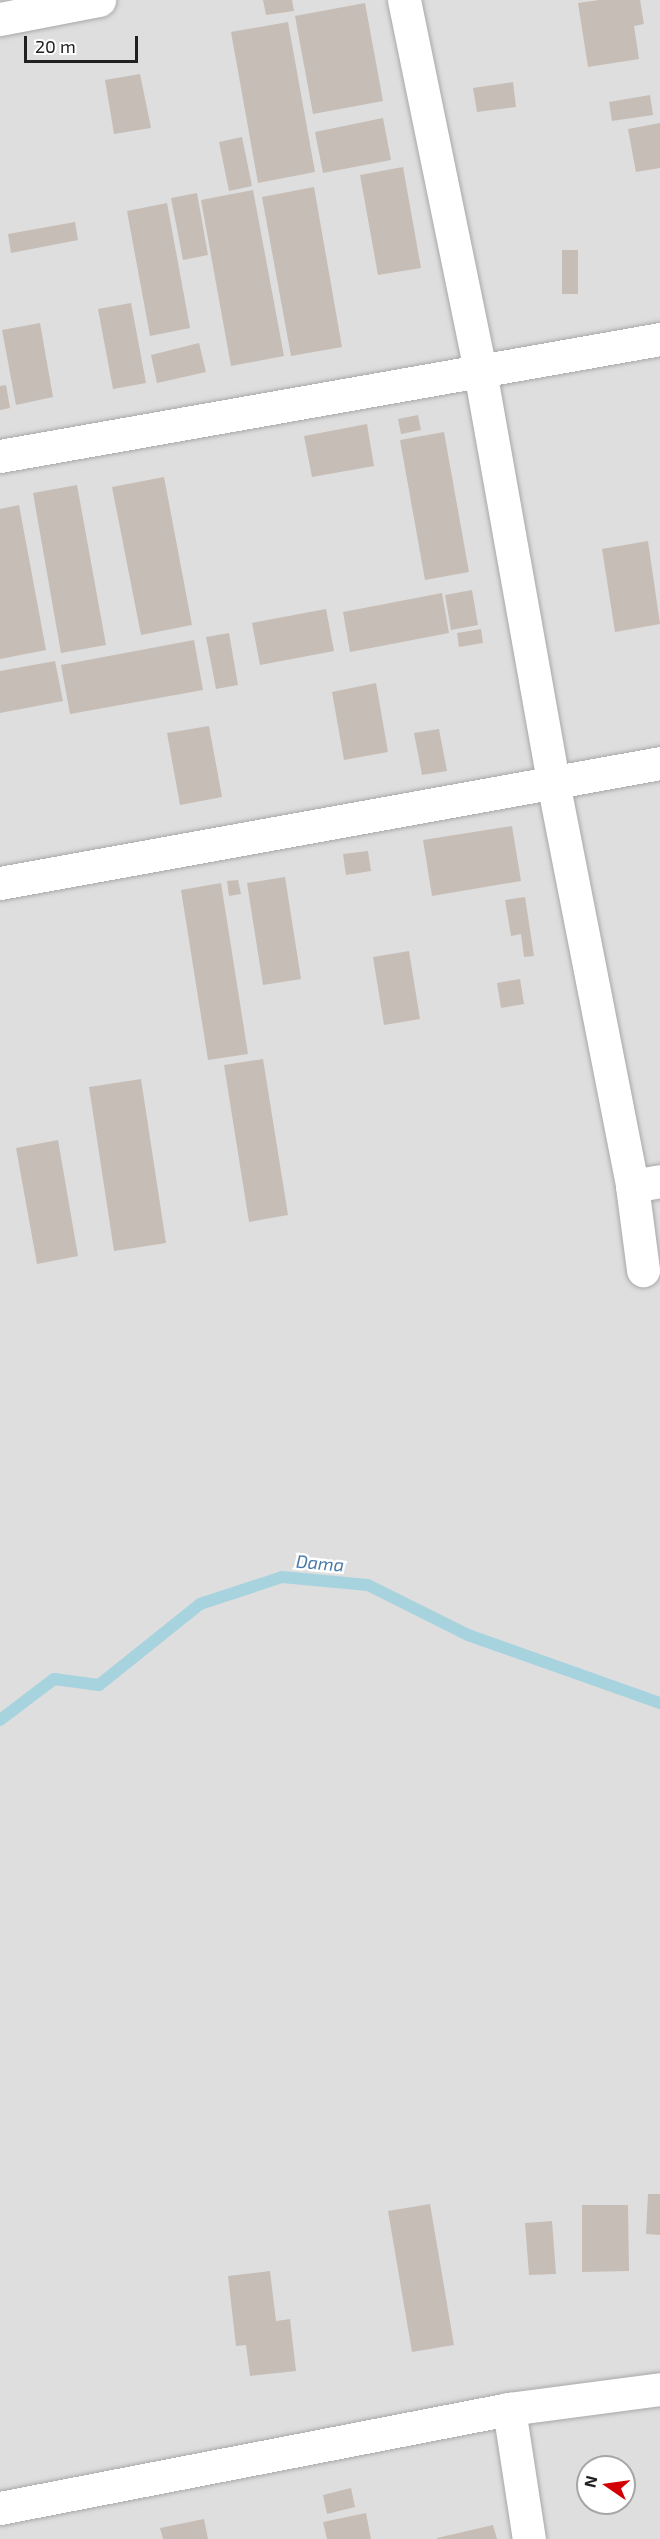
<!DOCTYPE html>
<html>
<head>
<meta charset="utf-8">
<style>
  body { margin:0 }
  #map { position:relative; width:660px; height:2539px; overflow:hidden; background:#f1eee7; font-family:"Exo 2",sans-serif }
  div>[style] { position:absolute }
  .residential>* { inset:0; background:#dfdede }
  .stream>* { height:12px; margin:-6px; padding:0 6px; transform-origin:6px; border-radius:6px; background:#a7d3df }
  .building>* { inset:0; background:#c6bdb6 }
  .roads { filter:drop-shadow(0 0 2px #a8a8a8) drop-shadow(0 0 2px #a8a8a8) }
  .minor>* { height:33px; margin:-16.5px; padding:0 16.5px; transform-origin:16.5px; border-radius:16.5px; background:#fff }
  span { translate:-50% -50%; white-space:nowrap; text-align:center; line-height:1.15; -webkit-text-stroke:5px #fff; paint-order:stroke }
  .water-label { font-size:18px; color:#477aab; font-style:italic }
  .north { position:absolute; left:576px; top:2455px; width:60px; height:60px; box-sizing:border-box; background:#fff; border:2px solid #a6a6a6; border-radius:50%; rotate:283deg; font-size:16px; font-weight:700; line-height:24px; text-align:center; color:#212121 }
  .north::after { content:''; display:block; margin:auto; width:21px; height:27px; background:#d20003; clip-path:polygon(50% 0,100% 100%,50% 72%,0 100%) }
  .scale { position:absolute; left:24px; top:36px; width:114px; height:27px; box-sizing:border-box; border:3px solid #212121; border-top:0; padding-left:8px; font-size:18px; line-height:21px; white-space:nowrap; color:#212121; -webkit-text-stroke:4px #fff; paint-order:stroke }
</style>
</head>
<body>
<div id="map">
  <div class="residential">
    <i style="clip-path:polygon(evenodd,0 0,660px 0,660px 2539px,0 2539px,0 0,588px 2467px,624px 2467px,624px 2503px,588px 2503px,588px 2467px)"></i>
  </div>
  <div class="stream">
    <i style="left:0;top:1720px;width:68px;rotate:-37.2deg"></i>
    <i style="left:54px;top:1679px;width:45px;rotate:7.6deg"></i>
    <i style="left:99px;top:1685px;width:129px;rotate:-38.7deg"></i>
    <i style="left:200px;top:1604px;width:86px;rotate:-18.2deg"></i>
    <i style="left:282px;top:1577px;width:86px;rotate:5.3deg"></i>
    <i style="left:368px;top:1585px;width:112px;rotate:26.6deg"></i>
    <i style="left:468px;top:1635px;width:204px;rotate:19.5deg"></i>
  </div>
  <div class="building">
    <i style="clip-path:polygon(263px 0,292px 0,294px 11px,266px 15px)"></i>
    <i style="clip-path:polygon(599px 0,640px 0,644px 24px,634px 26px,639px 59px,588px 67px,578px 3px)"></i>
    <i style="clip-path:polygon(365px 3px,383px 101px,313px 114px,295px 16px)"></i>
    <i style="clip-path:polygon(288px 22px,315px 172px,258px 183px,231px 32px)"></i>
    <i style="clip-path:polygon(140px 74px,151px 128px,114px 134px,105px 80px)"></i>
    <i style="clip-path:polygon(513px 82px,516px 107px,477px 112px,473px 88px)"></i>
    <i style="clip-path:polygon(650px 95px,653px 115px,612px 121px,609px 102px)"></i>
    <i style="clip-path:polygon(383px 118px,391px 160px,323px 173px,315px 132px)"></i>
    <i style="clip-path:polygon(660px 123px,660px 168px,636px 172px,628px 129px)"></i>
    <i style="clip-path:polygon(242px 137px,252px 186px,229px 191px,219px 142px)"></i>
    <i style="clip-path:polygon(403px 167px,421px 268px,378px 275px,360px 175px)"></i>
    <i style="clip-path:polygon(314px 187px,342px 347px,291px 356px,262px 197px)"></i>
    <i style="clip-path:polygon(253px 190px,284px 356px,231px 366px,201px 200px)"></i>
    <i style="clip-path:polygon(197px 193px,208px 255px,183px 260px,171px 198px)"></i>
    <i style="clip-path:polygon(167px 203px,190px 328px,150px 336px,127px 211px)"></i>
    <i style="clip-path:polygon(75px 222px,78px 240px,11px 253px,8px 234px)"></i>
    <i style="clip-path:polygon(562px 250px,578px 250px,578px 294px,562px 294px)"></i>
    <i style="clip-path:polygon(131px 303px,146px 383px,113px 389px,98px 309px)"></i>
    <i style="clip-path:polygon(40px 323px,53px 397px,16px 405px,2px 330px)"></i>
    <i style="clip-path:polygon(199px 343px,206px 372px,157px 383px,151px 355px)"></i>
    <i style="clip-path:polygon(6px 385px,10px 408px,0 410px,0 386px)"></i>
    <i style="clip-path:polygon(418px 415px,421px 430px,401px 434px,398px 419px)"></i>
    <i style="clip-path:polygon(367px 424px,374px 466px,312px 477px,304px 436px)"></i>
    <i style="clip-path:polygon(444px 432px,469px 572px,425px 580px,400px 440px)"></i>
    <i style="clip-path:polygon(164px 477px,192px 625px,141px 635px,112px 487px)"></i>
    <i style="clip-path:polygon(77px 485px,106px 645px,61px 653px,33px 493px)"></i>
    <i style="clip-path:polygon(19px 505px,46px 650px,0 659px,0 509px)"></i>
    <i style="clip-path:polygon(648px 541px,660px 624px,615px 632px,602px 549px)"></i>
    <i style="clip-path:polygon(472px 590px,478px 625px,451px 630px,445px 595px)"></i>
    <i style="clip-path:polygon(442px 593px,449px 633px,350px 652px,343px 612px)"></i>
    <i style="clip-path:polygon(326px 609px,334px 651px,260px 665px,252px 623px)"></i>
    <i style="clip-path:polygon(481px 629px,483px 643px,459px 647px,457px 633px)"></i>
    <i style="clip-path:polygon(229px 633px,238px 685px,216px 689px,206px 637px)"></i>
    <i style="clip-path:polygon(194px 640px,203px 690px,70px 714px,61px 665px)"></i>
    <i style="clip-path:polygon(55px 661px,63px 701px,0 713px,0 671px)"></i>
    <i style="clip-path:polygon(376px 683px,388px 752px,344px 760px,332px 692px)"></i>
    <i style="clip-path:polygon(209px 726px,222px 797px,180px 805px,167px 733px)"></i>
    <i style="clip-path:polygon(439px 729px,447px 771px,422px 775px,414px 733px)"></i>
    <i style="clip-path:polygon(512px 826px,521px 881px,432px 896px,423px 840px)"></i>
    <i style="clip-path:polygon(368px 851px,371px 871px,346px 875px,343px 854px)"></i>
    <i style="clip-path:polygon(285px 877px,301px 979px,263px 985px,247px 883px)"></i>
    <i style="clip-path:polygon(238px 880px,241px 894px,229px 896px,227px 881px)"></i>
    <i style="clip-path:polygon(221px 883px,248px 1054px,208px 1060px,181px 890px)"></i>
    <i style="clip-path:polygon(525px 897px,534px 956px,524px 957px,521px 934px,511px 936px,505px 900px)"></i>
    <i style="clip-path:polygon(409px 951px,420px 1019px,384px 1025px,373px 957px)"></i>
    <i style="clip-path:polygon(520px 979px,524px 1004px,501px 1008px,497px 983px)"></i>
    <i style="clip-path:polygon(263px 1059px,288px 1215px,249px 1222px,224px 1065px)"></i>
    <i style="clip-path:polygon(141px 1079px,166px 1243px,114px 1251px,89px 1087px)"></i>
    <i style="clip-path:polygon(58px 1140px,78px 1256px,37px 1264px,16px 1148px)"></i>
    <i style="clip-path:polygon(648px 2194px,660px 2194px,660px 2235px,646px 2234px)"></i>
    <i style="clip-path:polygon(430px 2204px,454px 2345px,412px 2352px,388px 2211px)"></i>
    <i style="clip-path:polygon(582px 2205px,628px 2205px,629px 2271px,582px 2272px)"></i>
    <i style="clip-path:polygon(552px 2221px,556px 2274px,529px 2275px,525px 2223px)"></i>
    <i style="clip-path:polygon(270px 2271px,276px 2321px,290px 2319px,296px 2371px,250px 2376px,246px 2345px,236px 2346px,228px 2276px)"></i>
    <i style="clip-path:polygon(351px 2488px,355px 2507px,327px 2514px,323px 2495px)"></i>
    <i style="clip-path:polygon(366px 2513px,371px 2539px,327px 2539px,323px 2522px)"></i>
    <i style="clip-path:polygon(204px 2519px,208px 2539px,163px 2539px,160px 2528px)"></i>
    <i style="clip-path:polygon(493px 2525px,497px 2539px,437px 2539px,437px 2538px)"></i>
  </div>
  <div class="roads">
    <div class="minor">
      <i style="left:404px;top:0;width:379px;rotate:78.4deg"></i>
      <i style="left:480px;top:371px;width:417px;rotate:79.9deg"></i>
      <i style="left:553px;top:782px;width:412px;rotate:78.9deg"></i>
      <i style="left:632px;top:1186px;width:85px;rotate:82.5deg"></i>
      <i style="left:0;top:19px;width:101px;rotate:-10.9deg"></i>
      <i style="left:0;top:456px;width:670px;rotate:-10.05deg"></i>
      <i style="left:0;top:883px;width:671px;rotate:-10.3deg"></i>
      <i style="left:632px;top:1186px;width:28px;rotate:-10deg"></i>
      <i style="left:509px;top:2409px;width:132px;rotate:81.3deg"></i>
      <i style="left:0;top:2508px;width:519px;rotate:-11.01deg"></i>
      <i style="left:509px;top:2409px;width:152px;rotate:-7.5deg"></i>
    </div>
  </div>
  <div class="water-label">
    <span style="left:320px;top:1563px;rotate:5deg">Dama</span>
  </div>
  <div class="north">N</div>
  <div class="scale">20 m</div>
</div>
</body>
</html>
